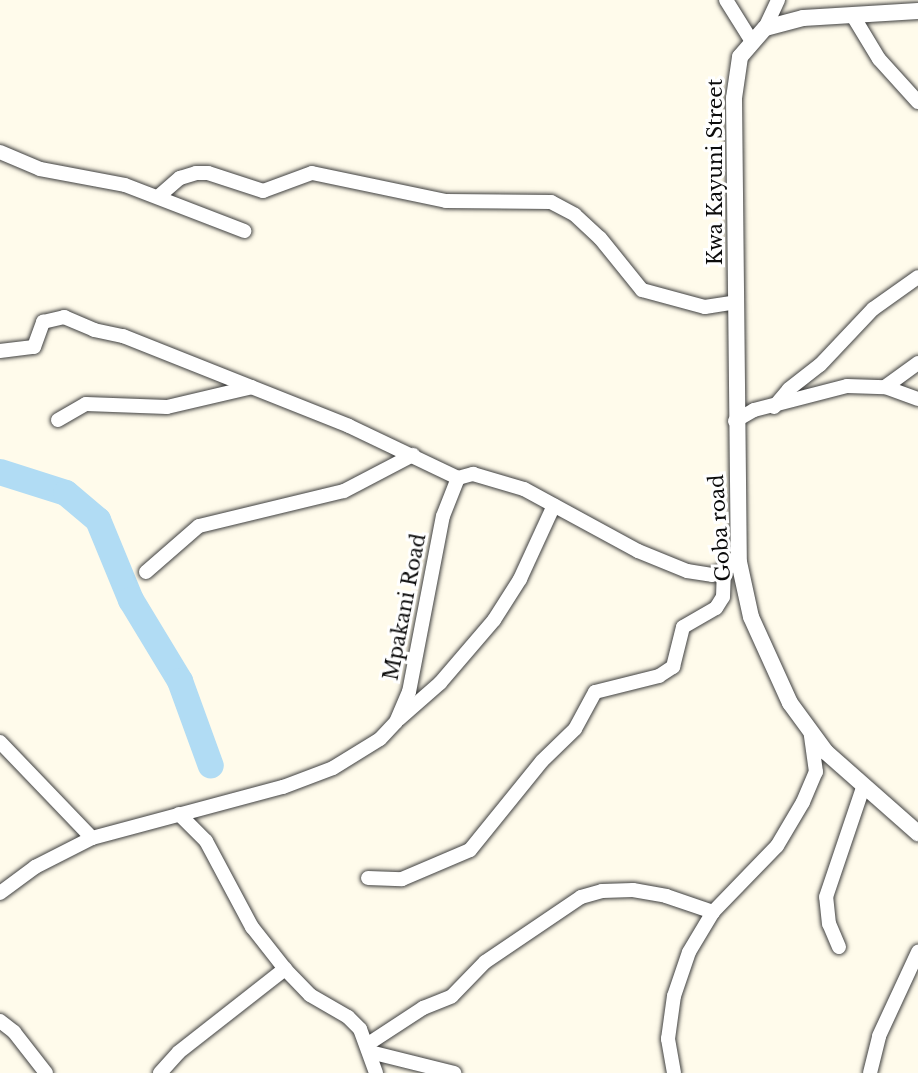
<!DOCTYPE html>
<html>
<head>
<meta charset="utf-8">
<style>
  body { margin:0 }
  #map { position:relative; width:918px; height:1073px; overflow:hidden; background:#fffbeb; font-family:"Libre Baskerville",serif }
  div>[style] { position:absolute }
  .river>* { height:26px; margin:-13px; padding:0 13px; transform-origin:13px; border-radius:13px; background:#b1dcf4 }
  .roads { filter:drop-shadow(0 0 2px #3f3f3f) drop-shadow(0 0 2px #3f3f3f) }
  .minor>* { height:14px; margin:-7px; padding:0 7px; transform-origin:7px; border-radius:7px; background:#fff }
  .tertiary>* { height:16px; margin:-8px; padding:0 8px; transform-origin:8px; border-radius:8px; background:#fff }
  span { translate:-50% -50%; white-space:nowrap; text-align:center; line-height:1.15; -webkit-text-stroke:6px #fff; paint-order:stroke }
  .street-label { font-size:20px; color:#0c0c0c }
</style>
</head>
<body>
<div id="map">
  <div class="river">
    <i style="left:0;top:472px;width:69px;rotate:17.7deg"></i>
    <i style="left:66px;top:493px;width:42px;rotate:40.2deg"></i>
    <i style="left:98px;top:520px;width:87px;rotate:67.6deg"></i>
    <i style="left:131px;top:600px;width:95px;rotate:58.8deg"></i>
    <i style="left:180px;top:681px;width:90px;rotate:70deg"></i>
  </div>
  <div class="roads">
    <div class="minor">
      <i style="left:726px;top:0;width:47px;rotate:58deg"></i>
      <i style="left:853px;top:16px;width:50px;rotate:58.8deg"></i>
      <i style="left:879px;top:59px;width:58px;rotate:47.8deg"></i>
      <i style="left:765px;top:28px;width:31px;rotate:-65deg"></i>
      <i style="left:0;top:152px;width:43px;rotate:23deg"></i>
      <i style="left:40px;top:169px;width:86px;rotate:10.7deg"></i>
      <i style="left:125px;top:185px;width:128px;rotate:21.1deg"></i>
      <i style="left:159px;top:196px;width:28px;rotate:-41deg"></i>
      <i style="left:180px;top:178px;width:17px;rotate:-17deg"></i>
      <i style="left:196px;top:173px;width:12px"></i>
      <i style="left:208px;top:173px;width:58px;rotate:18.1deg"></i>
      <i style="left:263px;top:191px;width:52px;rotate:-20.2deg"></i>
      <i style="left:312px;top:173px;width:137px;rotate:11.8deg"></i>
      <i style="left:446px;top:201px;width:105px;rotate:0.5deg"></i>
      <i style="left:551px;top:202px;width:27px;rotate:28deg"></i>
      <i style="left:575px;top:215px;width:34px;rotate:43deg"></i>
      <i style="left:600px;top:238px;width:67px;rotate:51.1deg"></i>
      <i style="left:642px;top:290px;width:65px;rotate:15.1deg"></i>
      <i style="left:705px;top:307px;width:30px;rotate:-9deg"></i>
      <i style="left:0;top:351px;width:34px;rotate:-7deg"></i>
      <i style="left:34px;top:347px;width:27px;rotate:-70deg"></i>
      <i style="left:43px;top:322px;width:22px;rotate:-13deg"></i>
      <i style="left:64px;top:317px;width:33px;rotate:23deg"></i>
      <i style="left:94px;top:330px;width:30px;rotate:12deg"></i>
      <i style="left:123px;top:336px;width:243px;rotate:21.7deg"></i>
      <i style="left:349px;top:426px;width:121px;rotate:25.5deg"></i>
      <i style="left:885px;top:387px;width:41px;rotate:-36deg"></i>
      <i style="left:774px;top:407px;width:23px;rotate:-50deg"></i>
      <i style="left:789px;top:389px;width:39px;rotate:-38deg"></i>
      <i style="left:820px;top:365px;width:77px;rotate:-46.6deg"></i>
      <i style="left:873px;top:309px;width:55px;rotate:-35.4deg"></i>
      <i style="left:58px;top:420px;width:32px;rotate:-30deg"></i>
      <i style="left:86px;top:404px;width:81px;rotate:2.1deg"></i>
      <i style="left:167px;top:407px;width:87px;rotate:-13.2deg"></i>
      <i style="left:735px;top:421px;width:22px;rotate:-30deg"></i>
      <i style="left:754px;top:410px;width:96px;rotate:-14.5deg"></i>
      <i style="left:847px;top:386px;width:38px;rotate:2deg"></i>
      <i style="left:885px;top:387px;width:35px;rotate:20deg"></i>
      <i style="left:146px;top:572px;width:70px;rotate:-41deg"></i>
      <i style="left:199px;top:526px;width:149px;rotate:-13.6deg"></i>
      <i style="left:344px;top:491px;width:78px;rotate:-27.6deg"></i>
      <i style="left:399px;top:719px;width:55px;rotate:-41.3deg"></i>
      <i style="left:440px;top:683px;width:83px;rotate:-49.4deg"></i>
      <i style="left:494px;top:620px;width:49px;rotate:-57.6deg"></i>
      <i style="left:520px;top:579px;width:81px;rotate:-65.3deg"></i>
      <i style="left:0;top:742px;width:133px;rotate:46.2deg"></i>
      <i style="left:179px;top:814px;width:38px;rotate:45deg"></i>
      <i style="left:206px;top:841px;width:98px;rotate:61.9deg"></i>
      <i style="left:252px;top:927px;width:53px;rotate:51.8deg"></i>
      <i style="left:285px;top:969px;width:36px;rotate:46deg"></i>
      <i style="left:310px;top:995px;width:44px;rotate:30.1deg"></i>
      <i style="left:348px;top:1017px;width:17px;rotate:45deg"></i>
      <i style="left:360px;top:1029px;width:47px;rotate:70deg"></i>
      <i style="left:368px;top:878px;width:34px;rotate:2deg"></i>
      <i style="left:402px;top:879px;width:74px;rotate:-23.1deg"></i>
      <i style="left:470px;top:850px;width:114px;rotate:-51deg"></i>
      <i style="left:542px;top:761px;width:46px;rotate:-44.1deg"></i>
      <i style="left:575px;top:729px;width:42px;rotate:-61.6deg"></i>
      <i style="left:595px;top:692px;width:66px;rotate:-14deg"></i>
      <i style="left:659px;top:676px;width:17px;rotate:-33deg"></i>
      <i style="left:673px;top:667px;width:41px;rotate:-76deg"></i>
      <i style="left:683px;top:627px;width:38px;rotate:-30deg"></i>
      <i style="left:716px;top:608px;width:13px;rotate:-58deg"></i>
      <i style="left:723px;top:597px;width:25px;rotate:-88deg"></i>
      <i style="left:0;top:893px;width:44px;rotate:-36.6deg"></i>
      <i style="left:35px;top:867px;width:64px;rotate:-27deg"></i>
      <i style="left:92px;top:838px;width:198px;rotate:-15deg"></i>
      <i style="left:283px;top:787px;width:53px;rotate:-20.8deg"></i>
      <i style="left:333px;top:768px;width:55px;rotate:-31.7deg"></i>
      <i style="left:380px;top:739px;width:23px;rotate:-47deg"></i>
      <i style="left:396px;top:722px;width:33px;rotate:-67deg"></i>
      <i style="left:409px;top:692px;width:179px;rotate:-79.1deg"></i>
      <i style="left:443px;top:516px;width:41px;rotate:-68.5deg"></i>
      <i style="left:458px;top:478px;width:16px;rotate:-15deg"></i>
      <i style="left:473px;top:474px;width:53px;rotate:16.4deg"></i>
      <i style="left:524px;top:489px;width:130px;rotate:28.5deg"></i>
      <i style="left:638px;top:551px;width:53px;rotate:22.2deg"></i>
      <i style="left:687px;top:571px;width:25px;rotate:9deg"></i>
      <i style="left:712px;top:575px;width:30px;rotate:-26deg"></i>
      <i style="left:839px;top:947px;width:25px;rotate:-113deg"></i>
      <i style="left:829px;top:924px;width:27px;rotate:-96deg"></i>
      <i style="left:826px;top:897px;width:115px;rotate:-71.3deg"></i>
      <i style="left:0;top:1021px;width:18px;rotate:38deg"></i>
      <i style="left:14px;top:1032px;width:52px;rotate:52deg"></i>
      <i style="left:368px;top:1044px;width:66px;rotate:-33.2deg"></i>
      <i style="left:423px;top:1008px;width:31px;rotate:-22deg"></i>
      <i style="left:452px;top:996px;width:47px;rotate:-45.9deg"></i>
      <i style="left:485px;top:962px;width:116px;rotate:-34.1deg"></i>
      <i style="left:581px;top:897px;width:22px;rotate:-16deg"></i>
      <i style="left:602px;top:891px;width:31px;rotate:-2deg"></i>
      <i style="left:633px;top:890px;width:34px;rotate:10deg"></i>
      <i style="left:666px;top:896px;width:50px;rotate:18.8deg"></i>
      <i style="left:370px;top:1052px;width:87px;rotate:14deg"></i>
      <i style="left:160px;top:1073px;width:28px;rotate:-48deg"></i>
      <i style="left:179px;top:1052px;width:135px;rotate:-38.1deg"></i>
      <i style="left:674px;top:1073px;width:35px;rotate:-100deg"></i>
      <i style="left:668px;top:1039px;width:43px;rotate:-82.1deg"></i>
      <i style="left:674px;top:996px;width:46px;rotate:-71.2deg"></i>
      <i style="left:689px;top:952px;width:47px;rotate:-59deg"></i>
      <i style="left:713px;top:912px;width:92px;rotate:-45.9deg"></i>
      <i style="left:777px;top:846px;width:51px;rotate:-59.4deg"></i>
      <i style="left:803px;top:802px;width:33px;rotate:-67deg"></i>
      <i style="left:816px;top:772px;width:37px;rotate:-98deg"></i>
      <i style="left:870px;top:1073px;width:38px;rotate:-76deg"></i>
      <i style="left:879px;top:1036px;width:93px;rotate:-65.1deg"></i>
    </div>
    <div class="tertiary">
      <i style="left:918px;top:11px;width:115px;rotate:176.5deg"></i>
      <i style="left:803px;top:18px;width:39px;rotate:165deg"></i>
      <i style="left:765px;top:28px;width:38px;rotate:131deg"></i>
      <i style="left:740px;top:57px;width:41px;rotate:98.3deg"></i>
      <i style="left:734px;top:98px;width:464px;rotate:89.4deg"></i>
      <i style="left:739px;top:562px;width:56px;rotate:77.7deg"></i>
      <i style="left:751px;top:617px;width:94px;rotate:65.6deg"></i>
      <i style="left:790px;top:703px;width:61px;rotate:53.7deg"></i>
      <i style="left:826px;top:752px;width:123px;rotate:41.4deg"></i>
    </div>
  </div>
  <div class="street-label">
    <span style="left:715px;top:172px;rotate:-90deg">Kwa Kayuni Street</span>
    <span style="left:720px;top:528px;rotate:-94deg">Goba road</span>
    <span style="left:405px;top:607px;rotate:-79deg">Mpakani Road</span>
  </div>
</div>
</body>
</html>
